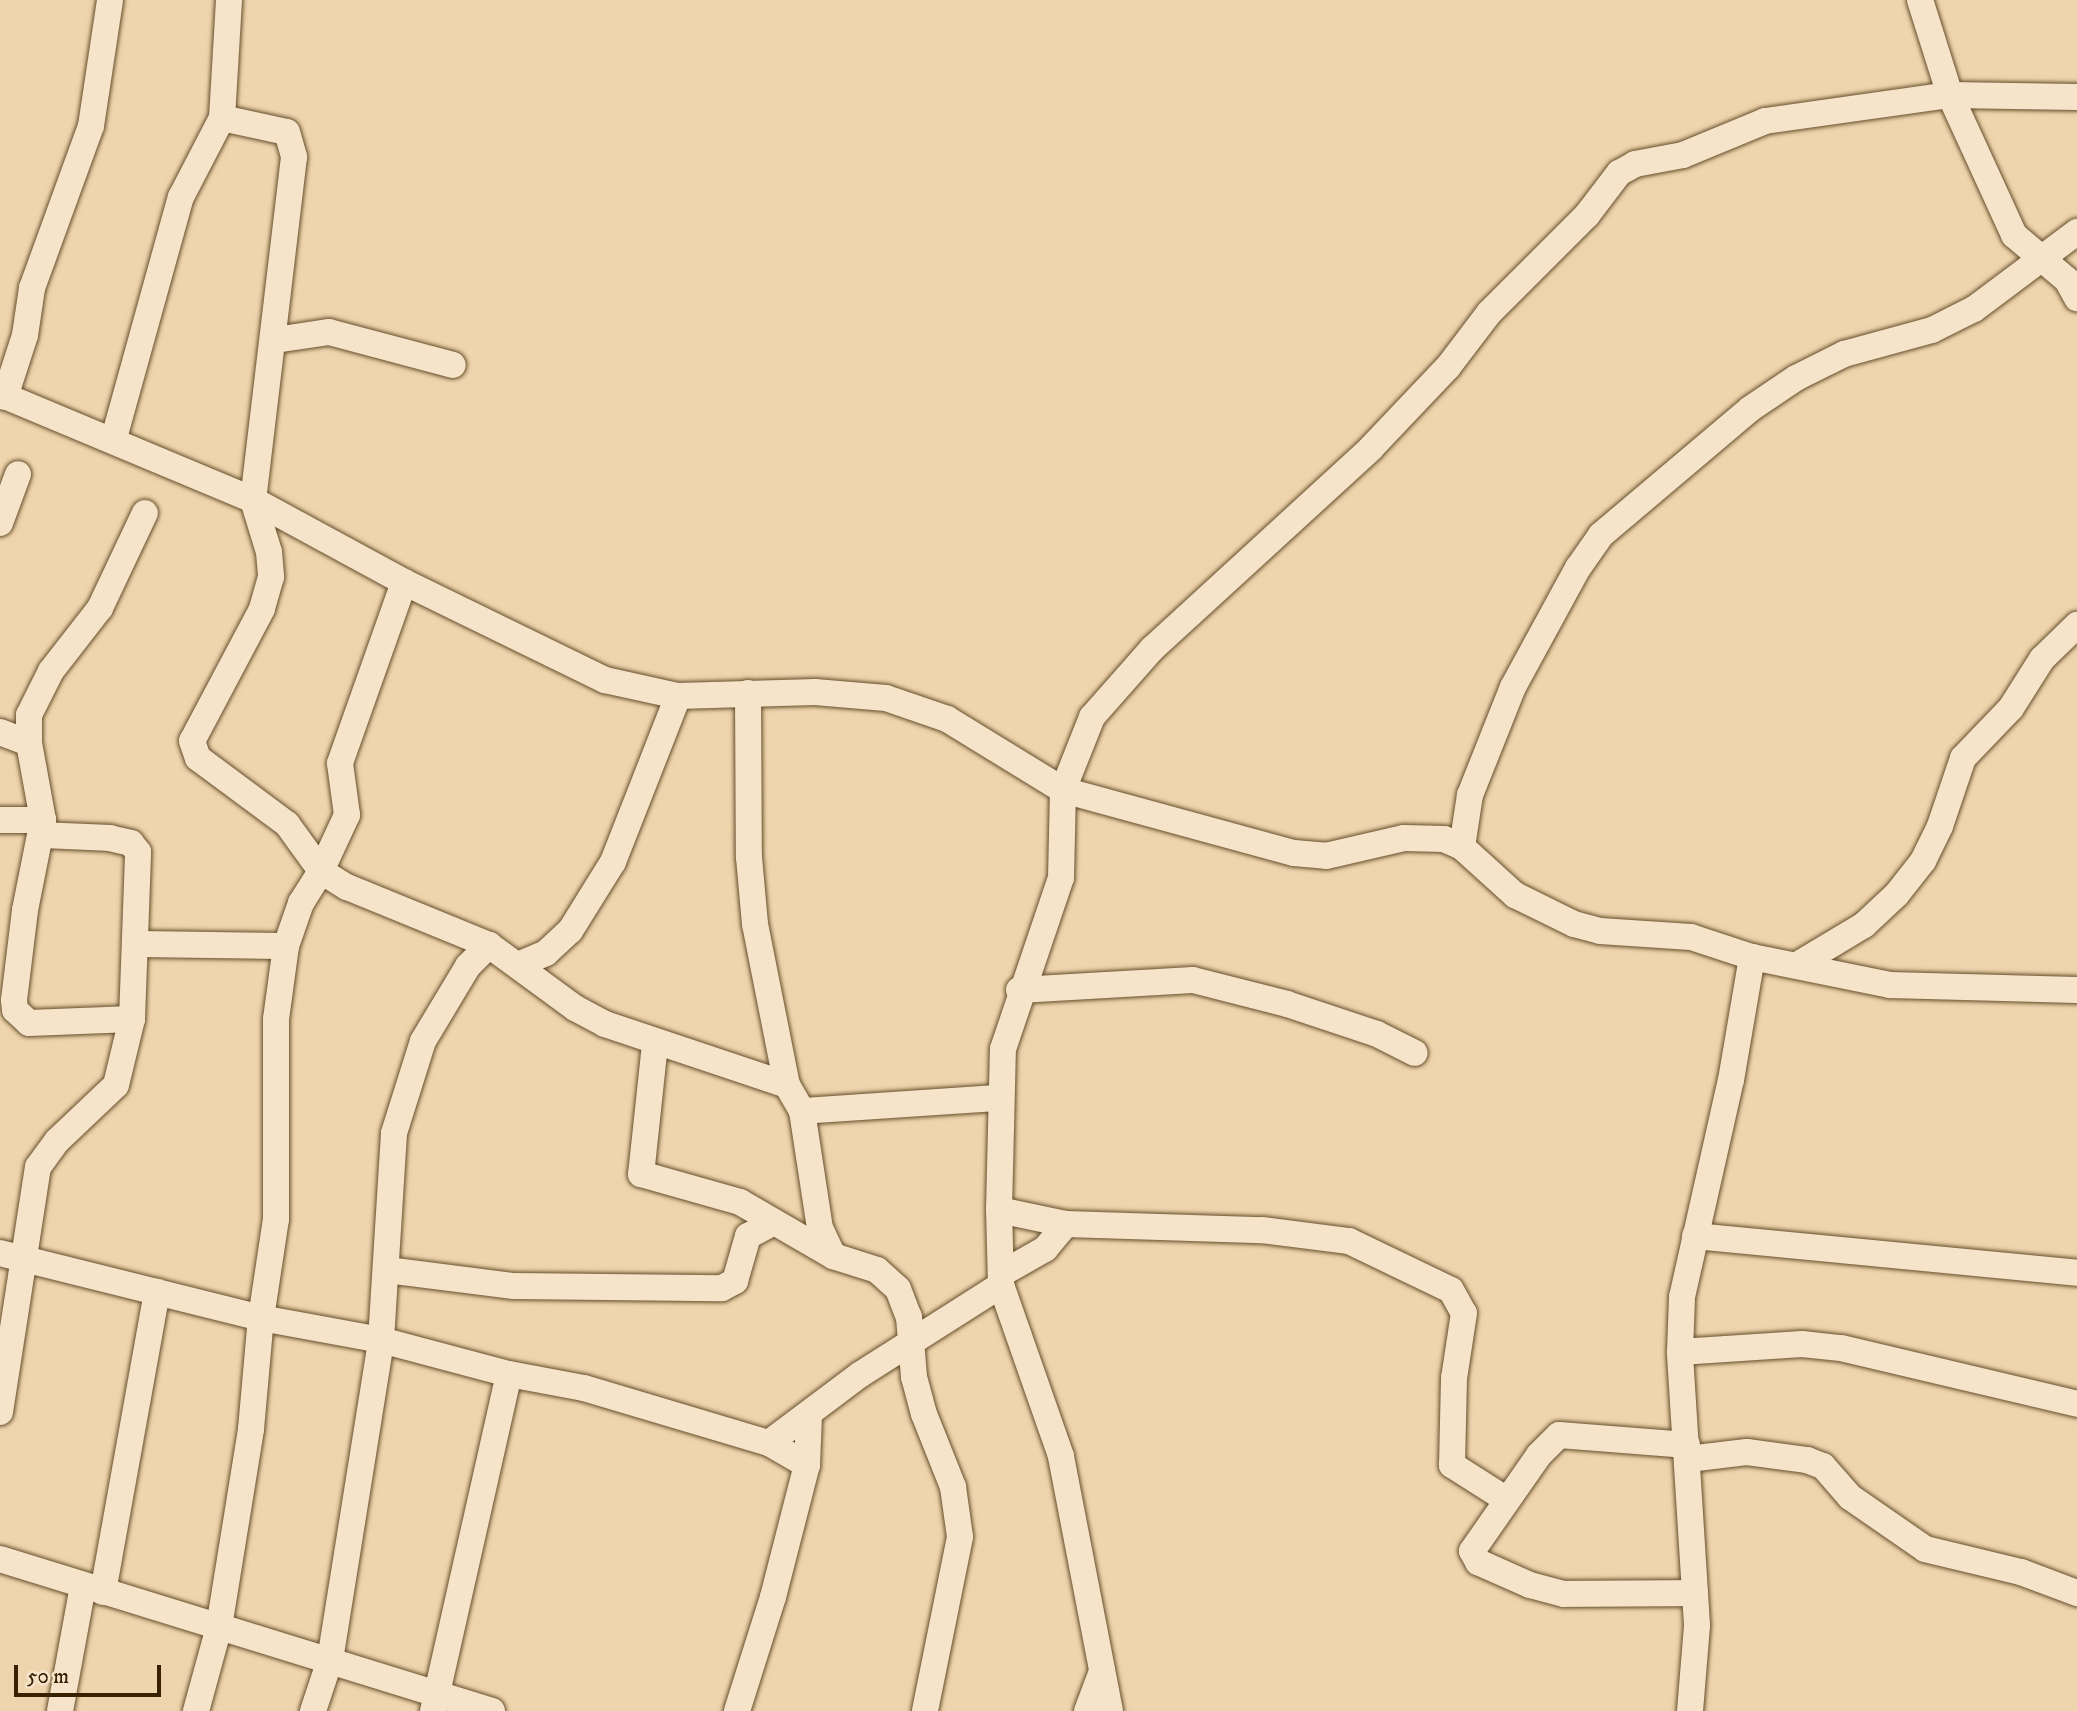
<!DOCTYPE html>
<html>
<head>
<meta charset="utf-8">
<style>
  body { margin:0 }
  #map { position:relative; width:2077px; height:1711px; overflow:hidden; background:#efd5ad; font-family:"IM FELL DW Pica",serif }
  div>[style] { position:absolute }
  .roads { filter:drop-shadow(0 0 2px #654e2b) drop-shadow(0 0 2px #654e2b) }
  .minor>* { height:26px; margin:-13px; padding:0 13px; transform-origin:13px; border-radius:13px; background:#f5e4ca }
  span { translate:-50% -50%; white-space:nowrap; text-align:center; line-height:1.15; -webkit-text-stroke:5px #f5e4ca; paint-order:stroke }
  .scale { position:absolute; left:14px; top:1665px; width:147px; height:32px; box-sizing:border-box; border:4px solid #372100; border-top:0; padding-left:9px; font-size:21px; line-height:24px; white-space:nowrap; color:#372100; -webkit-text-stroke:5px #f5e4ca; paint-order:stroke }
</style>
</head>
<body>
<div id="map">
  <div class="roads">
    <div class="minor">
      <i style="left:1920px;top:0;width:100px;rotate:72.5deg"></i>
      <i style="left:1950px;top:95px;width:154px;rotate:65.4deg"></i>
      <i style="left:2014px;top:235px;width:70px;rotate:40.3deg"></i>
      <i style="left:2067px;top:280px;width:21px;rotate:61deg"></i>
      <i style="left:222px;top:118px;width:66px;rotate:12.2deg"></i>
      <i style="left:287px;top:132px;width:26px;rotate:74deg"></i>
      <i style="left:294px;top:157px;width:345px;rotate:96.8deg"></i>
      <i style="left:253px;top:500px;width:54px;rotate:72.9deg"></i>
      <i style="left:269px;top:552px;width:25px;rotate:85deg"></i>
      <i style="left:271px;top:577px;width:33px;rotate:106deg"></i>
      <i style="left:262px;top:609px;width:149px;rotate:117.9deg"></i>
      <i style="left:192px;top:741px;width:18px;rotate:71deg"></i>
      <i style="left:198px;top:758px;width:111px;rotate:36.6deg"></i>
      <i style="left:287px;top:824px;width:58px;rotate:54.1deg"></i>
      <i style="left:321px;top:871px;width:62px;rotate:-65.1deg"></i>
      <i style="left:347px;top:815px;width:52px;rotate:-97.7deg"></i>
      <i style="left:340px;top:763px;width:192px;rotate:-70.5deg"></i>
      <i style="left:275px;top:340px;width:55px;rotate:-8.4deg"></i>
      <i style="left:329px;top:332px;width:128px;rotate:14.9deg"></i>
      <i style="left:0;top:394px;width:274px;rotate:22.7deg"></i>
      <i style="left:253px;top:500px;width:172px;rotate:28.5deg"></i>
      <i style="left:404px;top:582px;width:224px;rotate:26deg"></i>
      <i style="left:605px;top:680px;width:75px;rotate:12.4deg"></i>
      <i style="left:678px;top:696px;width:137px;rotate:-1.7deg"></i>
      <i style="left:815px;top:692px;width:71px;rotate:4.8deg"></i>
      <i style="left:886px;top:698px;width:65px;rotate:19deg"></i>
      <i style="left:947px;top:719px;width:136px;rotate:31.5deg"></i>
      <i style="left:1063px;top:790px;width:239px;rotate:15.3deg"></i>
      <i style="left:1294px;top:853px;width:32px;rotate:5deg"></i>
      <i style="left:1326px;top:856px;width:80px;rotate:-13deg"></i>
      <i style="left:1404px;top:838px;width:40px;rotate:1.4deg"></i>
      <i style="left:1444px;top:839px;width:20px;rotate:24deg"></i>
      <i style="left:1462px;top:847px;width:72px;rotate:42.2deg"></i>
      <i style="left:1515px;top:895px;width:66px;rotate:26.2deg"></i>
      <i style="left:1574px;top:924px;width:27px;rotate:15deg"></i>
      <i style="left:1600px;top:931px;width:91px;rotate:3.8deg"></i>
      <i style="left:1691px;top:937px;width:64px;rotate:18.2deg"></i>
      <i style="left:1752px;top:957px;width:141px;rotate:11.5deg"></i>
      <i style="left:1890px;top:985px;width:187px;rotate:1.5deg"></i>
      <i style="left:5px;top:397px;width:65px;rotate:-72.1deg"></i>
      <i style="left:25px;top:335px;width:48px;rotate:-81.5deg"></i>
      <i style="left:32px;top:288px;width:172px;rotate:-70deg"></i>
      <i style="left:91px;top:126px;width:127px;rotate:-81.4deg"></i>
      <i style="left:114px;top:438px;width:250px;rotate:-74.5deg"></i>
      <i style="left:181px;top:197px;width:89px;rotate:-62.6deg"></i>
      <i style="left:222px;top:118px;width:118px;rotate:-86.6deg"></i>
      <i style="left:0;top:523px;width:52px;rotate:-69.8deg"></i>
      <i style="left:748px;top:693px;width:164px;rotate:89.7deg"></i>
      <i style="left:749px;top:857px;width:67px;rotate:84.9deg"></i>
      <i style="left:755px;top:924px;width:164px;rotate:78.8deg"></i>
      <i style="left:787px;top:1085px;width:30px;rotate:60deg"></i>
      <i style="left:802px;top:1111px;width:118px;rotate:81.3deg"></i>
      <i style="left:820px;top:1228px;width:31px;rotate:65deg"></i>
      <i style="left:833px;top:1256px;width:46px;rotate:17.7deg"></i>
      <i style="left:877px;top:1270px;width:28px;rotate:42deg"></i>
      <i style="left:898px;top:1289px;width:30px;rotate:69deg"></i>
      <i style="left:909px;top:1317px;width:60px;rotate:85.2deg"></i>
      <i style="left:914px;top:1377px;width:38px;rotate:75deg"></i>
      <i style="left:924px;top:1414px;width:79px;rotate:68.3deg"></i>
      <i style="left:953px;top:1487px;width:50px;rotate:82deg"></i>
      <i style="left:960px;top:1537px;width:177px;rotate:101.4deg"></i>
      <i style="left:0;top:732px;width:31px;rotate:21deg"></i>
      <i style="left:0;top:820px;width:43px"></i>
      <i style="left:1462px;top:847px;width:53px;rotate:-81.3deg"></i>
      <i style="left:1470px;top:795px;width:116px;rotate:-68.3deg"></i>
      <i style="left:1513px;top:687px;width:136px;rotate:-61.4deg"></i>
      <i style="left:1578px;top:568px;width:40px;rotate:-55.1deg"></i>
      <i style="left:1601px;top:535px;width:195px;rotate:-40.2deg"></i>
      <i style="left:1750px;top:409px;width:55px;rotate:-34deg"></i>
      <i style="left:1796px;top:378px;width:54px;rotate:-26.6deg"></i>
      <i style="left:1844px;top:354px;width:91px;rotate:-15.3deg"></i>
      <i style="left:1932px;top:330px;width:47px;rotate:-26.6deg"></i>
      <i style="left:1974px;top:309px;width:129px;rotate:-36.8deg"></i>
      <i style="left:136px;top:944px;width:150px;rotate:0.8deg"></i>
      <i style="left:1799px;top:964px;width:76px;rotate:-31deg"></i>
      <i style="left:1864px;top:925px;width:45px;rotate:-43.2deg"></i>
      <i style="left:1897px;top:894px;width:42px;rotate:-51.8deg"></i>
      <i style="left:1923px;top:861px;width:39px;rotate:-64deg"></i>
      <i style="left:1940px;top:826px;width:72px;rotate:-71.3deg"></i>
      <i style="left:1963px;top:758px;width:69px;rotate:-46.2deg"></i>
      <i style="left:2011px;top:708px;width:58px;rotate:-57.7deg"></i>
      <i style="left:2042px;top:659px;width:49px;rotate:-44.2deg"></i>
      <i style="left:518px;top:965px;width:30px;rotate:-23deg"></i>
      <i style="left:546px;top:953px;width:33px;rotate:-43deg"></i>
      <i style="left:570px;top:931px;width:81px;rotate:-58.1deg"></i>
      <i style="left:613px;top:862px;width:178px;rotate:-68.6deg"></i>
      <i style="left:1019px;top:990px;width:174px;rotate:-3.3deg"></i>
      <i style="left:1193px;top:980px;width:97px;rotate:14.3deg"></i>
      <i style="left:1287px;top:1004px;width:95px;rotate:18.4deg"></i>
      <i style="left:1377px;top:1034px;width:42px;rotate:26.6deg"></i>
      <i style="left:132px;top:1019px;width:103px;rotate:177.8deg"></i>
      <i style="left:29px;top:1023px;width:19px;rotate:-137deg"></i>
      <i style="left:15px;top:1010px;width:10px;rotate:-96deg"></i>
      <i style="left:14px;top:1000px;width:91px;rotate:-83deg"></i>
      <i style="left:25px;top:910px;width:92px;rotate:-78.7deg"></i>
      <i style="left:43px;top:820px;width:78px;rotate:-100.3deg"></i>
      <i style="left:29px;top:743px;width:28px;rotate:-90deg"></i>
      <i style="left:29px;top:715px;width:49px;rotate:-63.4deg"></i>
      <i style="left:51px;top:671px;width:80px;rotate:-52.1deg"></i>
      <i style="left:100px;top:608px;width:105px;rotate:-64.7deg"></i>
      <i style="left:655px;top:1044px;width:131px;rotate:96.1deg"></i>
      <i style="left:641px;top:1174px;width:103px;rotate:15.8deg"></i>
      <i style="left:740px;top:1202px;width:108px;rotate:30.1deg"></i>
      <i style="left:802px;top:1111px;width:197px;rotate:-3.8deg"></i>
      <i style="left:999px;top:1210px;width:68px;rotate:11.8deg"></i>
      <i style="left:1066px;top:1224px;width:196px;rotate:1.8deg"></i>
      <i style="left:1262px;top:1230px;width:88px;rotate:7.2deg"></i>
      <i style="left:1349px;top:1241px;width:113px;rotate:25.7deg"></i>
      <i style="left:1451px;top:1290px;width:26px;rotate:61deg"></i>
      <i style="left:1464px;top:1313px;width:66px;rotate:98.7deg"></i>
      <i style="left:1454px;top:1378px;width:87px;rotate:91.3deg"></i>
      <i style="left:1452px;top:1465px;width:65px;rotate:32.5deg"></i>
      <i style="left:1695px;top:1236px;width:384px;rotate:5.5deg"></i>
      <i style="left:0;top:1253px;width:269px;rotate:14deg"></i>
      <i style="left:261px;top:1318px;width:122px;rotate:10.4deg"></i>
      <i style="left:381px;top:1340px;width:132px;rotate:14.9deg"></i>
      <i style="left:509px;top:1374px;width:76px;rotate:10.6deg"></i>
      <i style="left:584px;top:1388px;width:193px;rotate:16.6deg"></i>
      <i style="left:769px;top:1443px;width:44px;rotate:30.1deg"></i>
      <i style="left:387px;top:1270px;width:128px;rotate:7.2deg"></i>
      <i style="left:514px;top:1286px;width:208px;rotate:0.6deg"></i>
      <i style="left:722px;top:1288px;width:15px;rotate:-28deg"></i>
      <i style="left:735px;top:1281px;width:47px;rotate:-73.9deg"></i>
      <i style="left:748px;top:1236px;width:27px;rotate:-28deg"></i>
      <i style="left:1001px;top:1274px;width:51px;rotate:-29.6deg"></i>
      <i style="left:1045px;top:1249px;width:33px;rotate:-50deg"></i>
      <i style="left:1680px;top:1352px;width:122px;rotate:-3.8deg"></i>
      <i style="left:1802px;top:1344px;width:39px;rotate:6deg"></i>
      <i style="left:1841px;top:1348px;width:243px;rotate:13.3deg"></i>
      <i style="left:0;top:1412px;width:248px;rotate:-81.2deg"></i>
      <i style="left:38px;top:1167px;width:32px;rotate:-54deg"></i>
      <i style="left:57px;top:1141px;width:81px;rotate:-43.5deg"></i>
      <i style="left:116px;top:1085px;width:68px;rotate:-76.4deg"></i>
      <i style="left:132px;top:1019px;width:167px;rotate:-87.9deg"></i>
      <i style="left:138px;top:852px;width:11px;rotate:-128deg"></i>
      <i style="left:131px;top:843px;width:22px;rotate:-167deg"></i>
      <i style="left:110px;top:838px;width:70px;rotate:-177.5deg"></i>
      <i style="left:769px;top:1443px;width:115px;rotate:-36.9deg"></i>
      <i style="left:861px;top:1374px;width:166px;rotate:-32.4deg"></i>
      <i style="left:1687px;top:1445px;width:128px;rotate:-175.5deg"></i>
      <i style="left:1559px;top:1435px;width:28px;rotate:135deg"></i>
      <i style="left:1539px;top:1455px;width:117px;rotate:124.9deg"></i>
      <i style="left:1472px;top:1551px;width:13px;rotate:61deg"></i>
      <i style="left:1478px;top:1562px;width:57px;rotate:23.9deg"></i>
      <i style="left:1530px;top:1585px;width:35px;rotate:15deg"></i>
      <i style="left:1564px;top:1594px;width:131px;rotate:-0.4deg"></i>
      <i style="left:1688px;top:1459px;width:59px;rotate:-6.8deg"></i>
      <i style="left:1747px;top:1452px;width:61px;rotate:7.6deg"></i>
      <i style="left:1807px;top:1460px;width:17px;rotate:21deg"></i>
      <i style="left:1823px;top:1466px;width:41px;rotate:48.9deg"></i>
      <i style="left:1850px;top:1497px;width:91px;rotate:34.7deg"></i>
      <i style="left:1925px;top:1549px;width:99px;rotate:13.5deg"></i>
      <i style="left:2021px;top:1572px;width:60px;rotate:20.6deg"></i>
      <i style="left:0;top:1559px;width:515px;rotate:17.17deg"></i>
      <i style="left:103px;top:1592px;width:305px;rotate:-79.8deg"></i>
      <i style="left:60px;top:1711px;width:127px;rotate:-79.6deg"></i>
      <i style="left:196px;top:1711px;width:87px;rotate:-74.7deg"></i>
      <i style="left:219px;top:1627px;width:201px;rotate:-80.8deg"></i>
      <i style="left:251px;top:1429px;width:111px;rotate:-84.9deg"></i>
      <i style="left:261px;top:1318px;width:100px;rotate:-81.4deg"></i>
      <i style="left:276px;top:1219px;width:200px;rotate:-90deg"></i>
      <i style="left:276px;top:1019px;width:74px;rotate:-82.2deg"></i>
      <i style="left:286px;top:946px;width:46px;rotate:-70.8deg"></i>
      <i style="left:301px;top:903px;width:38px;rotate:-58deg"></i>
      <i style="left:321px;top:871px;width:31px;rotate:32deg"></i>
      <i style="left:347px;top:887px;width:153px;rotate:22.2deg"></i>
      <i style="left:489px;top:945px;width:107px;rotate:36.2deg"></i>
      <i style="left:575px;top:1008px;width:34px;rotate:28deg"></i>
      <i style="left:605px;top:1024px;width:192px;rotate:18.5deg"></i>
      <i style="left:313px;top:1711px;width:54px;rotate:-71.6deg"></i>
      <i style="left:330px;top:1660px;width:324px;rotate:-80.9deg"></i>
      <i style="left:381px;top:1340px;width:207px;rotate:-86.4deg"></i>
      <i style="left:394px;top:1133px;width:96px;rotate:-72.5deg"></i>
      <i style="left:423px;top:1041px;width:87px;rotate:-59deg"></i>
      <i style="left:468px;top:966px;width:30px;rotate:-45deg"></i>
      <i style="left:433px;top:1711px;width:345px;rotate:-77.3deg"></i>
      <i style="left:737px;top:1711px;width:120px;rotate:-72.5deg"></i>
      <i style="left:773px;top:1597px;width:136px;rotate:-75.6deg"></i>
      <i style="left:807px;top:1465px;width:50px;rotate:-87.7deg"></i>
      <i style="left:1087px;top:1711px;width:43px;rotate:-69.4deg"></i>
      <i style="left:1110px;top:1711px;width:260px;rotate:-100.9deg"></i>
      <i style="left:1061px;top:1456px;width:181px;rotate:-109.3deg"></i>
      <i style="left:1001px;top:1285px;width:75px;rotate:-91.5deg"></i>
      <i style="left:999px;top:1210px;width:161px;rotate:-88.6deg"></i>
      <i style="left:1003px;top:1049px;width:181px;rotate:-71.3deg"></i>
      <i style="left:1061px;top:878px;width:88px;rotate:-88.7deg"></i>
      <i style="left:1063px;top:790px;width:79px;rotate:-68.3deg"></i>
      <i style="left:1092px;top:717px;width:91px;rotate:-48.6deg"></i>
      <i style="left:1152px;top:649px;width:297px;rotate:-42.5deg"></i>
      <i style="left:1371px;top:448px;width:112px;rotate:-46.5deg"></i>
      <i style="left:1448px;top:367px;width:68px;rotate:-52.8deg"></i>
      <i style="left:1489px;top:313px;width:139px;rotate:-45deg"></i>
      <i style="left:1587px;top:215px;width:53px;rotate:-52.7deg"></i>
      <i style="left:1619px;top:173px;width:18px;rotate:-29deg"></i>
      <i style="left:1635px;top:164px;width:49px;rotate:-10.6deg"></i>
      <i style="left:1683px;top:155px;width:89px;rotate:-22.5deg"></i>
      <i style="left:1765px;top:121px;width:187px;rotate:-8deg"></i>
      <i style="left:1950px;top:95px;width:127px;rotate:0.9deg"></i>
      <i style="left:1690px;top:1711px;width:86px;rotate:-85.3deg"></i>
      <i style="left:1697px;top:1625px;width:274px;rotate:-93.6deg"></i>
      <i style="left:1680px;top:1352px;width:55px;rotate:-87.9deg"></i>
      <i style="left:1682px;top:1297px;width:222px;rotate:-77.3deg"></i>
      <i style="left:1731px;top:1080px;width:125px;rotate:-80.3deg"></i>
    </div>
  </div>
  <div class="scale">50 m</div>
</div>
</body>
</html>
